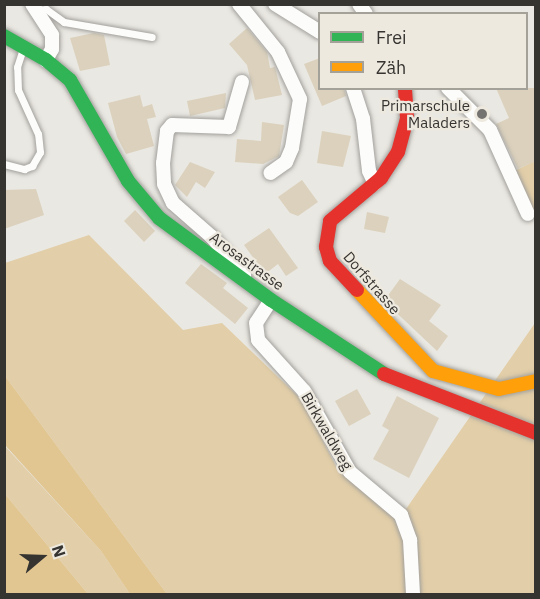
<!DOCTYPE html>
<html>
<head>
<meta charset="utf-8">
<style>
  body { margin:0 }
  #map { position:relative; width:540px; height:599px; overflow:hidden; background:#eae8e2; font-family:"IBM Plex Sans",sans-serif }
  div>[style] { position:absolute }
  .green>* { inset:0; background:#e2cea8 }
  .forest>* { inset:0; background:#e1c691 }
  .building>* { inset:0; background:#dbd1bd }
  .roads { filter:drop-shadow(0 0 2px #a2a09c) drop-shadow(0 0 2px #a2a09c) }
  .lane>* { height:7px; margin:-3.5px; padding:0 3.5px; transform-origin:3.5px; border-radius:3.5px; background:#fcfcfb }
  .street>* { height:14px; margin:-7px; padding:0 7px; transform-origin:7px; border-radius:7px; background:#fcfcfb }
  .fast>* { height:14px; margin:-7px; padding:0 7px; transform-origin:7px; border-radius:7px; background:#30b455 }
  .slow>* { height:14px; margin:-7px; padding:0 7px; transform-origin:7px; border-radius:7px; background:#ff9f0a }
  .jam>* { height:14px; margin:-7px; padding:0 7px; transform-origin:7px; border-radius:7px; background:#e5322d }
  .dots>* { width:16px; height:16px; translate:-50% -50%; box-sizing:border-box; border:3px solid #eee9df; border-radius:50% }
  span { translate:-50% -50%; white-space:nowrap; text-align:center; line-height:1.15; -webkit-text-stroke:4.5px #eee9df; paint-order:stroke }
  .poi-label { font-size:15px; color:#363431 }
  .right { translate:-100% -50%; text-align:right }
  .street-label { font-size:15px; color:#363431 }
  .frame { position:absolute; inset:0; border:6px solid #363431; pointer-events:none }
  .legend { position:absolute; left:318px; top:12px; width:210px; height:78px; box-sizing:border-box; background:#eee9df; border:2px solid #a4a199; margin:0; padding:8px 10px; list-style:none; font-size:18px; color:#363431 }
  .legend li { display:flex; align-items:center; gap:12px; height:30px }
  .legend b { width:30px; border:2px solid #a4a199 }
  .north { position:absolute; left:12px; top:527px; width:60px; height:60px; -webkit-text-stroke:4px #eee9df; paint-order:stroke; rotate:71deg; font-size:16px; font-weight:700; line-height:24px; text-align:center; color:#363431 }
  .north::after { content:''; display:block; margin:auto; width:21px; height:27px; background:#363431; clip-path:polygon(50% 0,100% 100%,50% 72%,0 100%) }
</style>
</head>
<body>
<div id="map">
  <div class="green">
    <i style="clip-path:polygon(535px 161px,535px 212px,533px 213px,514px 171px)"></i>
    <i style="clip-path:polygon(89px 235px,183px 330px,222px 323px,302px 400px,339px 472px,406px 509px,535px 323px,535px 594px,167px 594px,5px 376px,5px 263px)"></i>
    <i style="clip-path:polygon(4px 445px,101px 551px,130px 594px,88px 594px,5px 494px)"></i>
  </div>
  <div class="forest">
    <i style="clip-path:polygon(5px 376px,167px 594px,130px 594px,101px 551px,5px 445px)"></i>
    <i style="clip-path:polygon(5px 494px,88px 594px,5px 594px)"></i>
  </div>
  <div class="building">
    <i style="clip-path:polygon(247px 28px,267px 52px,270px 68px,275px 67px,282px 95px,255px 100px,247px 65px,229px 44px)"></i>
    <i style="clip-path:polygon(94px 33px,104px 35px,110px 65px,80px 71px,70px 38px)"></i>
    <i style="clip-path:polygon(320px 58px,320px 88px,344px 88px,346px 96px,322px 106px,304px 64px)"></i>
    <i style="clip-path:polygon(496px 88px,536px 88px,536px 161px,518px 169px,496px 124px,509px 118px)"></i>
    <i style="clip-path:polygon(226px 93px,225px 108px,190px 116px,187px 101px)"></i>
    <i style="clip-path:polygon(140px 95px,143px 107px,152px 104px,156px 117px,147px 119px,154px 146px,126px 154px,117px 137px,108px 103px)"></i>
    <i style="clip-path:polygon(262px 122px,284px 125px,279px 156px,263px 164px,235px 162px,237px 139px,261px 141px)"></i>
    <i style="clip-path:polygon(322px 131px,351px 136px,343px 167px,317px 163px)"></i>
    <i style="clip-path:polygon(190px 162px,215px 172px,205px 188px,196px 182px,187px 197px,175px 185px)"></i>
    <i style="clip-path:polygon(302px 180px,318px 202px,298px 216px,290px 213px,278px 197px)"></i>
    <i style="clip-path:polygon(36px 189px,44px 215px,4px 229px,4px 190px)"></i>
    <i style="clip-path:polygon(135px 210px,155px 231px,144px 242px,124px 221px)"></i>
    <i style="clip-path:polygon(367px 212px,389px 217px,385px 233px,364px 229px)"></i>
    <i style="clip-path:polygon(269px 228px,298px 268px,286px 276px,278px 264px,265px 274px,244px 245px)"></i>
    <i style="clip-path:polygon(201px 264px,227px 283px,223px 288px,248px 308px,235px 324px,185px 283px)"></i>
    <i style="clip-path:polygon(400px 279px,441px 305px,429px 321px,448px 336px,437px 351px,384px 301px)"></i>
    <i style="clip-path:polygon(357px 389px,371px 414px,349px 426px,335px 401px)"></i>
    <i style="clip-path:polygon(397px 396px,439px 418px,409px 478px,373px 459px,389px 430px,382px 426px)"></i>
  </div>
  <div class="roads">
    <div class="lane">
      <i style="left:35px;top:10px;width:11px;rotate:-5deg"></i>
      <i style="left:46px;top:9px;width:22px;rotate:36deg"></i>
      <i style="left:64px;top:22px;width:89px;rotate:9.7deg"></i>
      <i style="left:4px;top:164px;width:21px;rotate:14deg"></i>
      <i style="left:24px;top:169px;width:9px;rotate:-21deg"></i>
      <i style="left:32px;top:166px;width:16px;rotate:-60deg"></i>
      <i style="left:40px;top:152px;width:18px;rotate:-96deg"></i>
      <i style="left:38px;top:134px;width:48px;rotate:-114.4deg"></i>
      <i style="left:18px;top:90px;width:23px;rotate:-92deg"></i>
      <i style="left:17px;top:67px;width:19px;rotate:-72deg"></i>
    </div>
    <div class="street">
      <i style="left:32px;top:4px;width:37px;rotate:57deg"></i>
      <i style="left:52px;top:35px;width:14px;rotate:90deg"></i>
      <i style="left:52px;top:49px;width:13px;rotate:119deg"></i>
      <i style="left:239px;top:4px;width:62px;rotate:50.9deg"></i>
      <i style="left:278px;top:52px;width:52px;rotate:64.9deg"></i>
      <i style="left:300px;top:99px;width:50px;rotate:99.3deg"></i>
      <i style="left:292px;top:148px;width:15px;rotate:113deg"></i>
      <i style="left:286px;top:162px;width:19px;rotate:145deg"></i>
      <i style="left:275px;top:4px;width:53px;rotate:31.9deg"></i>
      <i style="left:359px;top:4px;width:12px;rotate:55deg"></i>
      <i style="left:242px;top:82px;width:47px;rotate:106.1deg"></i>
      <i style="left:229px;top:127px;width:57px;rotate:-178deg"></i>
      <i style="left:172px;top:125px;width:8px;rotate:130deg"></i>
      <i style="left:167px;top:131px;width:32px;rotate:97deg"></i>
      <i style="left:163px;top:163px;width:21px;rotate:87deg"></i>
      <i style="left:164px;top:184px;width:21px;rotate:65deg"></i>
      <i style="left:173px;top:203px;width:52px;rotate:41.1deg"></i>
      <i style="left:212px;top:237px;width:50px;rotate:49.9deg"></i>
      <i style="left:353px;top:88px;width:33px;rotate:72deg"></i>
      <i style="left:363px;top:119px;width:52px;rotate:83.4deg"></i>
      <i style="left:369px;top:171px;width:14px;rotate:65deg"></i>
      <i style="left:448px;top:88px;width:59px;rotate:45deg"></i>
      <i style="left:490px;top:130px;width:92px;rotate:65.7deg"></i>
      <i style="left:271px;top:300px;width:27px;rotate:123deg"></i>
      <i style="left:256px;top:323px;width:17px;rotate:83deg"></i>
      <i style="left:258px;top:340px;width:69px;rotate:48deg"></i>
      <i style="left:304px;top:391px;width:93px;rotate:60.4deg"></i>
      <i style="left:350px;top:472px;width:67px;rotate:40.1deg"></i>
      <i style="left:401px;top:515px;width:27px;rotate:70deg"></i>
      <i style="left:410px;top:540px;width:54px;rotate:86.8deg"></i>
    </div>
    <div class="fast">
      <i style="left:4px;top:36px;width:48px;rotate:29.7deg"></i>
      <i style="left:46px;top:60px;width:31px;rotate:40deg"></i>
      <i style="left:70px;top:80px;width:116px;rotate:60.1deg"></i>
      <i style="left:128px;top:181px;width:48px;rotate:50deg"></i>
      <i style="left:159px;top:218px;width:139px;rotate:36.2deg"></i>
      <i style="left:271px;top:300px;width:135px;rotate:33.2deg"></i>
    </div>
    <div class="slow">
      <i style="left:357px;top:290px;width:111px;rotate:46.8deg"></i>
      <i style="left:433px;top:371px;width:68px;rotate:15.3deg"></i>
      <i style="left:499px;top:389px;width:38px;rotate:-12deg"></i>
    </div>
    <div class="jam">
      <i style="left:357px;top:290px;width:40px;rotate:-133deg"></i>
      <i style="left:330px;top:261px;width:15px;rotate:-106deg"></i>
      <i style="left:326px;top:247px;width:26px;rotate:-81deg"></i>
      <i style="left:330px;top:221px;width:67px;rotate:-40.1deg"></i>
      <i style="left:381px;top:178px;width:31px;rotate:-57deg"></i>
      <i style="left:398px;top:152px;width:35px;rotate:-75deg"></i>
      <i style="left:407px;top:118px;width:30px;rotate:-94deg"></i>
      <i style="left:384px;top:374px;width:163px;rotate:21.2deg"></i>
    </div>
  </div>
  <div class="dots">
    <i style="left:482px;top:114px;background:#75736f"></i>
  </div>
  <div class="poi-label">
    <span class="right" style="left:470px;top:114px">Primarschule<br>Maladers</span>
  </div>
  <div class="street-label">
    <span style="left:247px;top:261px;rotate:36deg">Arosastrasse</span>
    <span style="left:372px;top:283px;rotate:49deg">Dorfstrasse</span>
    <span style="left:327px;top:431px;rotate:60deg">Birkwaldweg</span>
  </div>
  <div class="frame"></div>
  <ul class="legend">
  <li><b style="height:8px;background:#30b455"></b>Frei</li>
  <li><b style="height:8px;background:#ff9f0a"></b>Zäh</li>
  </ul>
  <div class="north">N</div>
</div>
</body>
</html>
